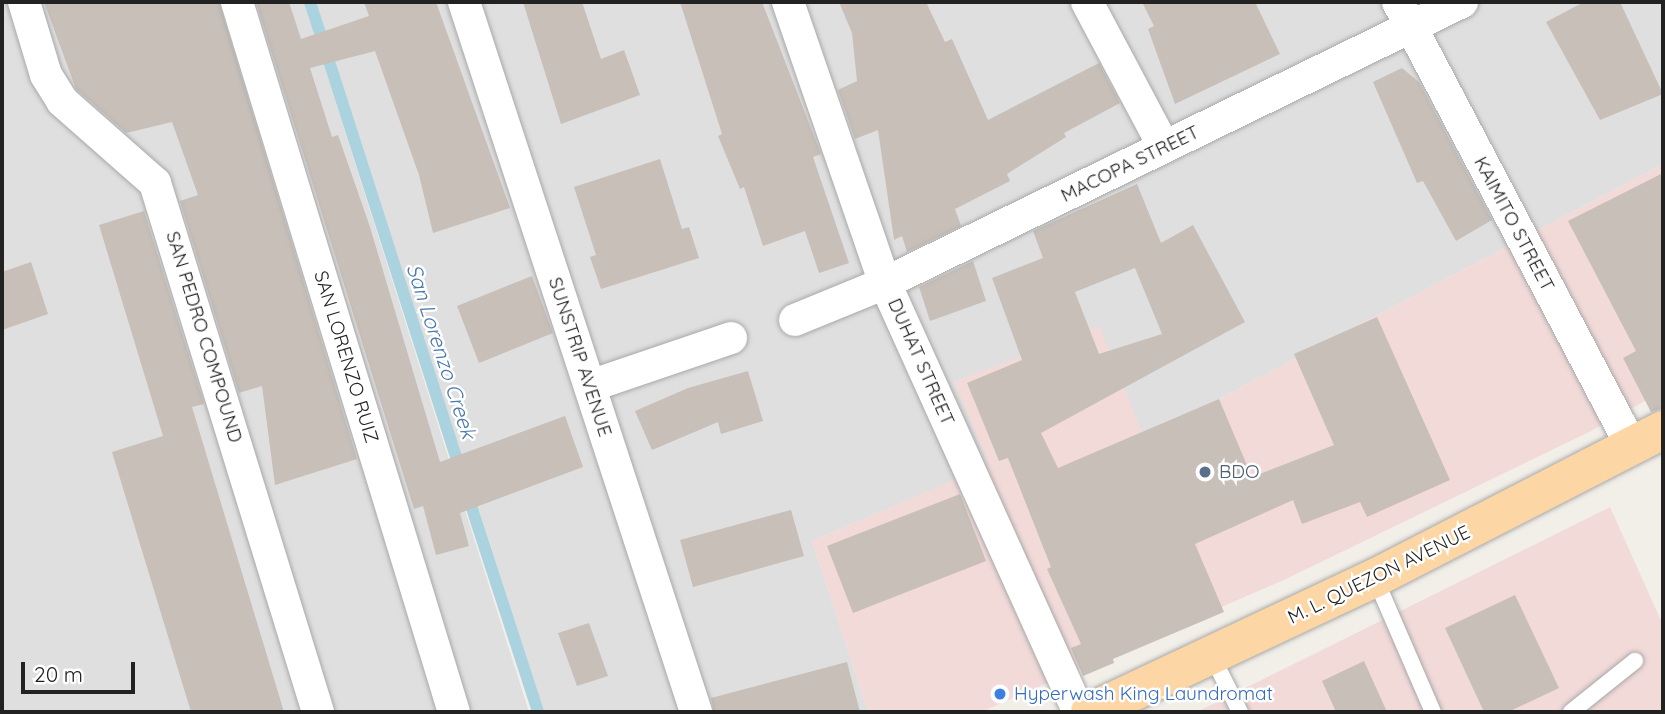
<!DOCTYPE html>
<html>
<head>
<meta charset="utf-8">
<style>
  body { margin:0 }
  #map { position:relative; width:1665px; height:714px; overflow:hidden; background:#f2efe9; font-family:Quicksand,sans-serif }
  div>[style] { position:absolute }
  .residential>* { inset:0; background:#e0dfdf }
  .commercial>* { inset:0; background:#f2dad9 }
  .stream>* { height:12px; margin:-6px; padding:0 6px; transform-origin:6px; border-radius:6px; background:#aad3df }
  .building>* { inset:0; background:#c7bfb8 }
  .roads { filter:drop-shadow(0 0 2px #a9a9a9) drop-shadow(0 0 2px #a9a9a9) }
  .service>* { height:16px; margin:-8px; padding:0 8px; transform-origin:8px; border-radius:8px; background:#fff }
  .minor>* { height:32px; margin:-16px; padding:0 16px; transform-origin:16px; border-radius:16px; background:#fff }
  .primary>* { height:38px; margin:-19px; padding:0 19px; transform-origin:19px; border-radius:19px; background:#fcd6a4 }
  .dots>* { width:19px; height:19px; translate:-50% -50%; box-sizing:border-box; border:4px solid #fff; border-radius:50% }
  span { translate:-50% -50%; white-space:nowrap; text-align:center; line-height:1.15; -webkit-text-stroke:5px #fff; paint-order:stroke }
  .street-label { font-size:19px; color:#222 }
  .service-label { font-size:19px; color:#4e5e75 }
  .left { translate:0 -50%; text-align:left }
  .shop-label { font-size:19px; color:#366cbe }
  .water-label { font-size:21px; color:#4a7aab; font-style:italic }
  .frame { position:absolute; inset:0; border:4px solid #222; pointer-events:none }
  .scale { position:absolute; left:21px; top:662px; width:114px; height:32px; box-sizing:border-box; border:4px solid #222; border-top:0; padding-left:9px; font-size:21px; line-height:24px; white-space:nowrap; color:#222; -webkit-text-stroke:5px #fff; paint-order:stroke }
</style>
</head>
<body>
<div id="map">
  <div class="residential">
    <i style="clip-path:polygon(2px 2px,304px 2px,529px 712px,2px 712px)"></i>
    <i style="clip-path:polygon(316px 2px,1663px 2px,1663px 164px,1219px 399px,1142px 432px,954px 382px,990px 465px,812px 541px,868px 712px,544px 712px)"></i>
  </div>
  <div class="commercial">
    <i style="clip-path:polygon(1663px 164px,1663px 391px,1589px 432px,1286px 579px,981px 712px,868px 712px,812px 541px,989px 465px,954px 382px,1099px 326px,1142px 432px,1219px 399px)"></i>
    <i style="clip-path:polygon(1610px 507px,1663px 625px,1663px 712px,1197px 712px)"></i>
  </div>
  <div class="stream">
    <i style="left:310px;top:2px;width:494px;rotate:72.2deg"></i>
    <i style="left:467px;top:493px;width:230px;rotate:72deg"></i>
  </div>
  <div class="building">
    <i style="clip-path:polygon(44px 2px,219px 2px,357px 459px,275px 485px,262px 386px,239px 393px,180px 201px,198px 195px,172px 122px,126px 133px,76px 89px)"></i>
    <i style="clip-path:polygon(256px 2px,289px 2px,301px 39px,369px 16px,364px 2px,436px 2px,510px 208px,433px 233px,419px 175px,375px 51px,310px 68px,332px 137px,338px 135px,370px 227px,440px 462px,565px 416px,583px 467px,460px 513px,469px 546px,436px 555px,423px 506px,414px 509px)"></i>
    <i style="clip-path:polygon(523px 2px,582px 2px,601px 59px,624px 50px,640px 95px,561px 124px)"></i>
    <i style="clip-path:polygon(680px 2px,762px 2px,821px 154px,813px 157px,849px 263px,819px 273px,805px 231px,763px 246px,744px 187px,740px 189px,718px 136px,722px 134px)"></i>
    <i style="clip-path:polygon(839px 2px,926px 2px,945px 42px,952px 39px,988px 120px,1099px 63px,1120px 103px,1064px 133px,1066px 137px,1007px 174px,1010px 181px,955px 209px,961px 226px,907px 252px,902px 236px,894px 240px,878px 130px,855px 139px,838px 90px,857px 81px,852px 33px)"></i>
    <i style="clip-path:polygon(1142px 2px,1255px 2px,1280px 54px,1175px 104px,1148px 29px,1154px 26px)"></i>
    <i style="clip-path:polygon(1584px 2px,1620px 2px,1663px 94px,1600px 120px,1546px 22px)"></i>
    <i style="clip-path:polygon(1402px 68px,1419px 82px,1492px 220px,1456px 241px,1423px 181px,1417px 183px,1373px 82px)"></i>
    <i style="clip-path:polygon(660px 159px,682px 229px,689px 227px,699px 258px,601px 289px,590px 257px,596px 255px,574px 187px)"></i>
    <i style="clip-path:polygon(1663px 173px,1663px 408px,1651px 412px,1623px 358px,1636px 351px,1568px 221px)"></i>
    <i style="clip-path:polygon(evenodd,1137px 184px,1161px 243px,1193px 225px,1245px 322px,1041px 433px,1058px 468px,1219px 399px,1252px 477px,1334px 445px,1294px 354px,1377px 317px,1450px 480px,1367px 517px,1360px 502px,1302px 524px,1293px 500px,1195px 544px,1224px 612px,1113px 659px,1114px 663px,1083px 676px,1071px 648px,1081px 644px,1047px 569px,1051px 567px,1008px 458px,999px 461px,967px 383px,1022px 360px,992px 278px,1043px 258px,1033px 231px,1137px 184px,1135px 268px,1162px 334px,1099px 354px,1075px 292px,1135px 268px)"></i>
    <i style="clip-path:polygon(144px 211px,204px 404px,192px 407px,284px 712px,191px 712px,112px 452px,163px 436px,99px 225px)"></i>
    <i style="clip-path:polygon(973px 261px,986px 301px,930px 321px,919px 287px)"></i>
    <i style="clip-path:polygon(31px 262px,48px 314px,2px 330px,2px 272px)"></i>
    <i style="clip-path:polygon(532px 276px,553px 333px,479px 363px,457px 306px)"></i>
    <i style="clip-path:polygon(748px 371px,763px 421px,721px 434px,718px 422px,652px 450px,635px 411px,688px 388px)"></i>
    <i style="clip-path:polygon(960px 494px,986px 561px,853px 613px,827px 546px)"></i>
    <i style="clip-path:polygon(791px 510px,804px 556px,693px 587px,680px 540px)"></i>
    <i style="clip-path:polygon(1515px 595px,1559px 688px,1508px 712px,1484px 712px,1445px 628px)"></i>
    <i style="clip-path:polygon(589px 623px,608px 676px,577px 686px,558px 633px)"></i>
    <i style="clip-path:polygon(1364px 661px,1387px 712px,1336px 712px,1322px 681px)"></i>
    <i style="clip-path:polygon(847px 662px,860px 712px,714px 712px,711px 698px)"></i>
  </div>
  <div class="roads">
    <div class="service">
      <i style="left:1375px;top:578px;width:146px;rotate:66.6deg"></i>
      <i style="left:1212px;top:656px;width:63px;rotate:63.4deg"></i>
      <i style="left:1571px;top:712px;width:82px;rotate:-38.6deg"></i>
    </div>
    <div class="minor">
      <i style="left:24px;top:2px;width:76px;rotate:73.2deg"></i>
      <i style="left:46px;top:75px;width:31px;rotate:58deg"></i>
      <i style="left:62px;top:101px;width:124px;rotate:41.4deg"></i>
      <i style="left:155px;top:183px;width:554px;rotate:72.87deg"></i>
      <i style="left:237px;top:2px;width:742px;rotate:73.01deg"></i>
      <i style="left:464px;top:2px;width:747px;rotate:71.9deg"></i>
      <i style="left:788px;top:2px;width:297px;rotate:71deg"></i>
      <i style="left:885px;top:283px;width:471px;rotate:65.7deg"></i>
      <i style="left:1087px;top:2px;width:164px;rotate:62deg"></i>
      <i style="left:1398px;top:2px;width:503px;rotate:62.26deg"></i>
      <i style="left:795px;top:320px;width:97px;rotate:-22.3deg"></i>
      <i style="left:885px;top:283px;width:642px;rotate:-25.97deg"></i>
      <i style="left:590px;top:386px;width:149px;rotate:-18.8deg"></i>
    </div>
    <div class="primary">
      <i style="left:1090px;top:712px;width:315px;rotate:-25.2deg"></i>
      <i style="left:1375px;top:578px;width:324px;rotate:-27.2deg"></i>
    </div>
  </div>
  <div class="dots">
    <i style="left:1205px;top:472px;background:#5c6f8a"></i>
    <i style="left:1000px;top:694px;background:#3f7fe0"></i>
  </div>
  <div class="street-label">
    <span style="left:1130px;top:164px;rotate:-26deg">MACOPA STREET</span>
    <span style="left:1514px;top:224px;rotate:62deg">KAIMITO STREET</span>
    <span style="left:204px;top:337px;rotate:73deg">SAN PEDRO COMPOUND</span>
    <span style="left:346px;top:357px;rotate:73deg">SAN LORENZO RUIZ</span>
    <span style="left:580px;top:357px;rotate:72deg">SUNSTRIP AVENUE</span>
    <span style="left:921px;top:362px;rotate:66deg">DUHAT STREET</span>
    <span style="left:1379px;top:575px;rotate:-26deg">M. L. QUEZON AVENUE</span>
  </div>
  <div class="service-label">
    <span class="left" style="left:1219px;top:472px">BDO</span>
  </div>
  <div class="shop-label">
    <span class="left" style="left:1014px;top:694px">Hyperwash King Laundromat</span>
  </div>
  <div class="water-label">
    <span style="left:442px;top:351px;rotate:72deg">San Lorenzo Creek</span>
  </div>
  <div class="frame"></div>
  <div class="scale">20 m</div>
</div>
</body>
</html>
